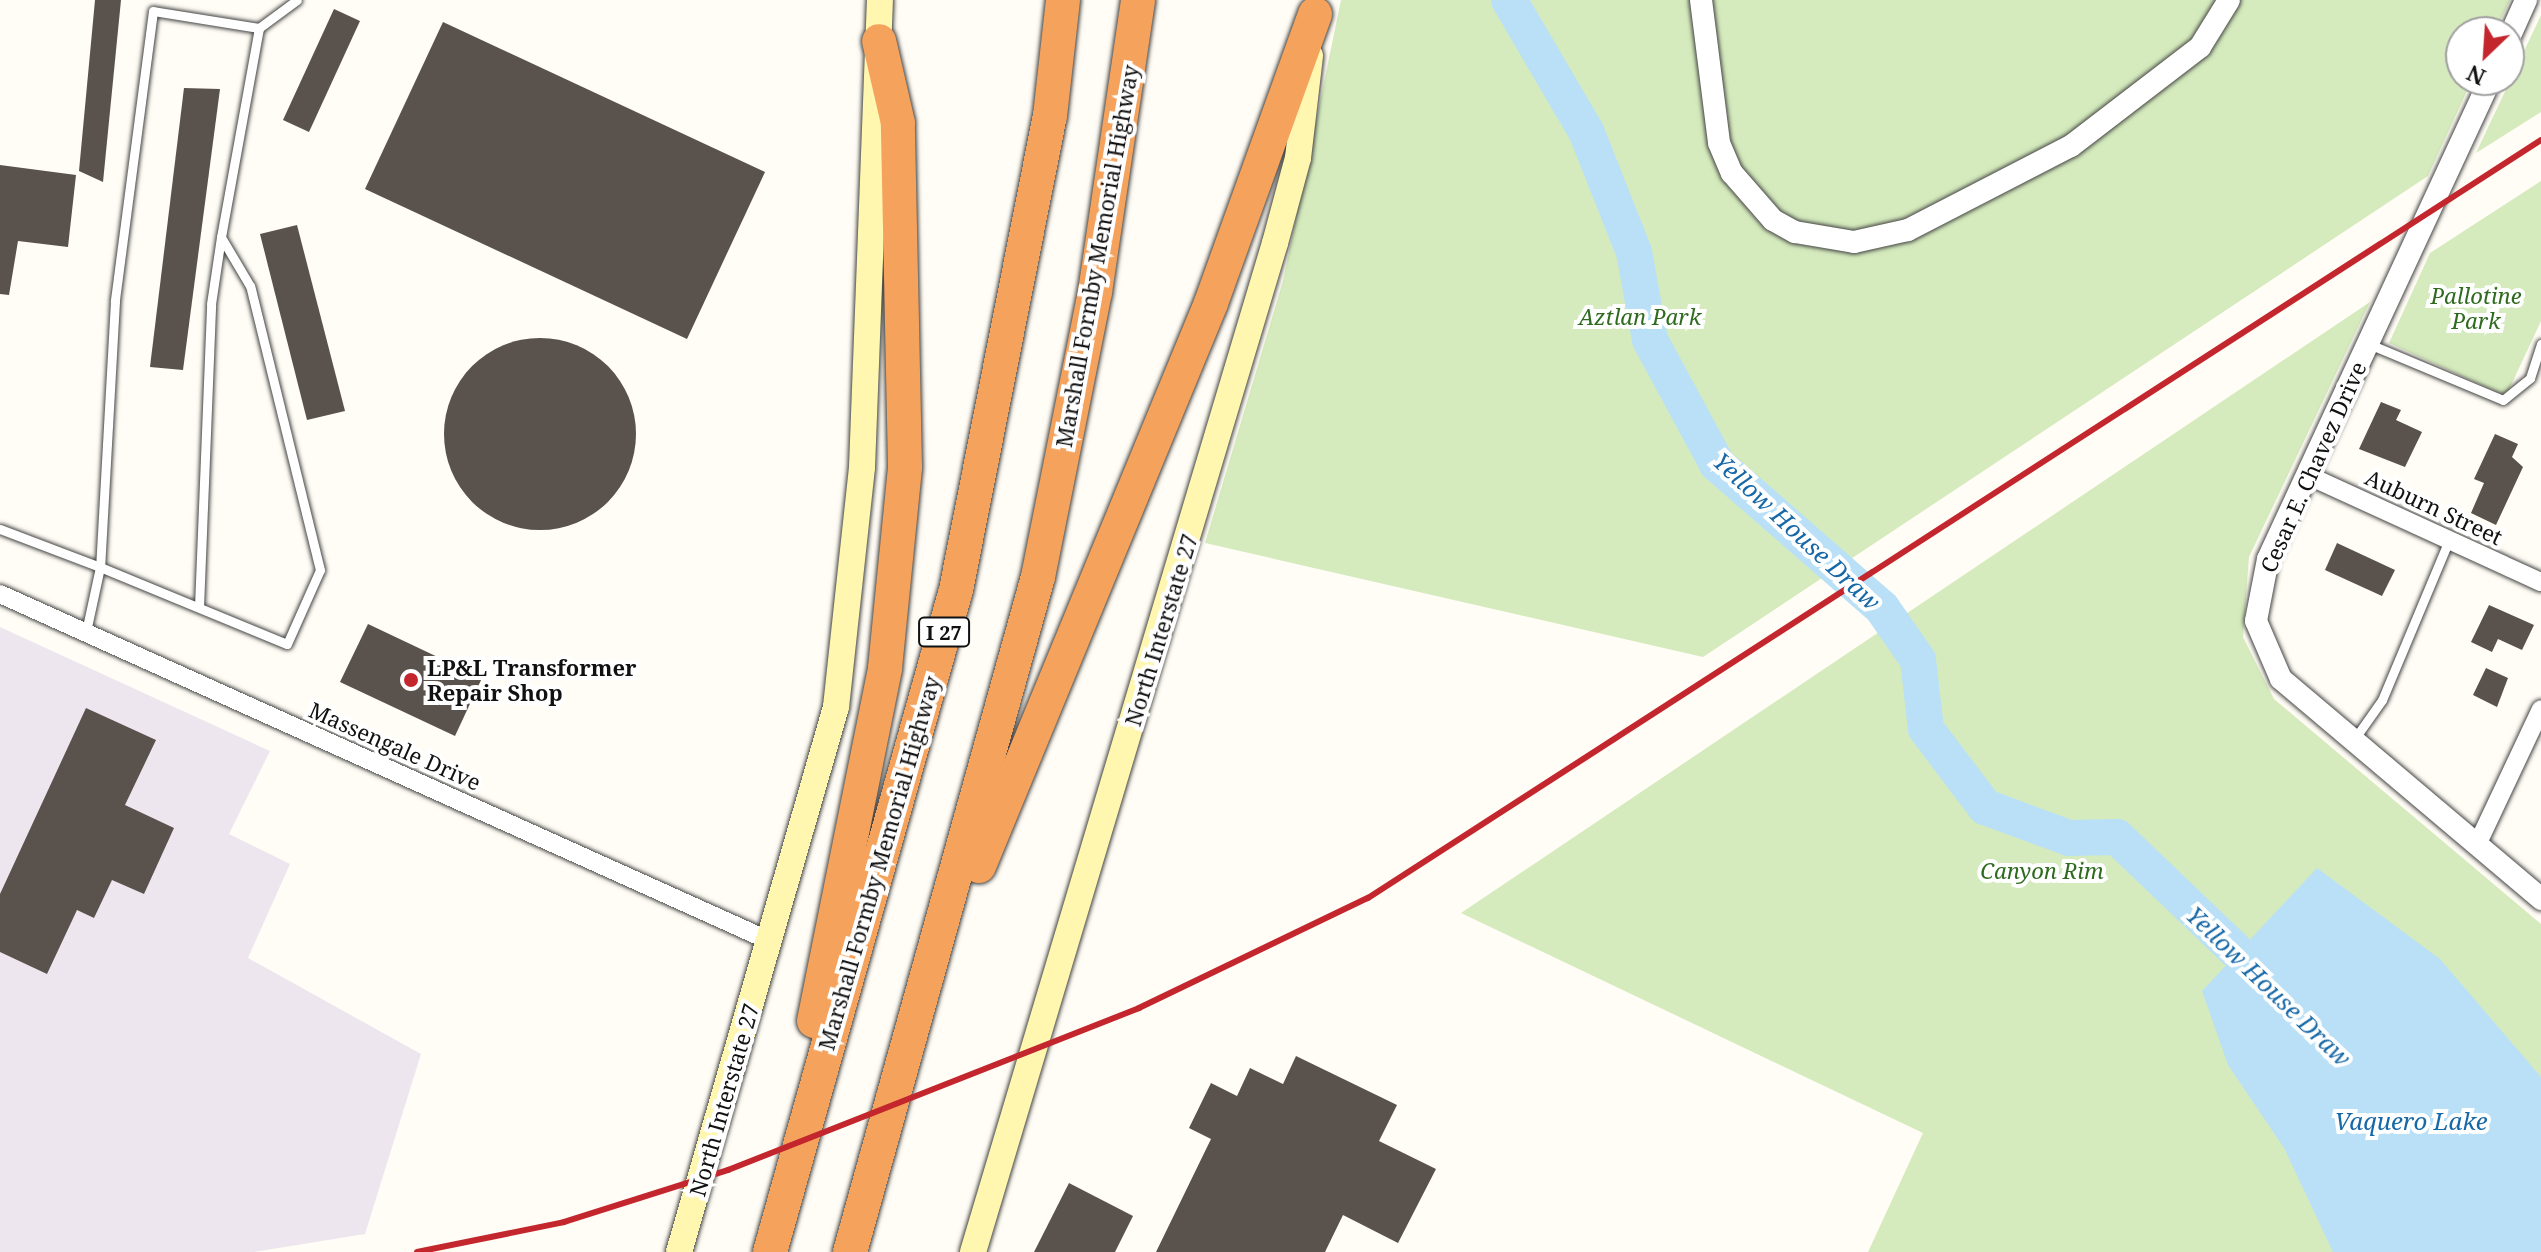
<!DOCTYPE html>
<html>
<head>
<meta charset="utf-8">
<style>
  body { margin:0 }
  #map { position:relative; width:2541px; height:1252px; overflow:hidden; background:#fffdf5; font-family:"Noto Serif",serif }
  div>[style] { position:absolute }
  .industrial>* { inset:0; background:#eee6ef }
  .green>* { inset:0; background:#d5ebbd }
  .water>* { inset:0; background:#b9e0f7 }
  .river>* { height:36px; margin:-18px; padding:0 18px; transform-origin:18px; border-radius:18px; background:#b9e0f7 }
  .building>* { inset:0; background:#5a524d }
  .round { border-radius:50% }
  .roads { filter:drop-shadow(0 0 2px #444) drop-shadow(0 0 2px #444) }
  .service>* { height:9px; margin:-4.5px; padding:0 4.5px; transform-origin:4.5px; border-radius:4.5px; background:#fff }
  .minor>* { height:18px; margin:-9px; padding:0 9px; transform-origin:9px; border-radius:9px; background:#fff }
  .tertiary>* { height:22px; margin:-11px; padding:0 11px; transform-origin:11px; border-radius:11px; background:#fff }
  .secondary>* { height:26px; margin:-13px; padding:0 13px; transform-origin:13px; border-radius:13px; background:#fff6b0 }
  .motorway>* { height:34px; margin:-17px; padding:0 17px; transform-origin:17px; border-radius:17px; background:#f5a25d }
  .rail>* { height:6px; margin:-3px; padding:0 3px; transform-origin:3px; border-radius:3px; background:#c4262e }
  .dots>* { width:22px; height:22px; translate:-50% -50%; box-sizing:border-box; border:4px solid #fff; border-radius:50% }
  span { translate:-50% -50%; white-space:nowrap; text-align:center; line-height:1.15; -webkit-text-stroke:8px #fff; paint-order:stroke }
  .shield-label span { padding:2px 6px; background:#fff; border:2px solid; border-radius:6px; -webkit-text-stroke-width:0 }
  .shield-label { font-size:20px; color:#111; font-weight:700 }
  .street-label { font-size:22px; color:#111 }
  .park-label { font-size:22px; color:#2f6b1f; font-style:italic }
  .poi-label { font-size:22px; color:#111; font-weight:700 }
  .left { translate:0 -50%; text-align:left }
  .water-label { font-size:24px; color:#1768a6; font-style:italic }
  .north { position:absolute; left:2445px; top:16px; width:80px; height:80px; box-sizing:border-box; background:#fff; border:2px solid #a0a0a0; border-radius:50%; rotate:205deg; font-size:22px; font-weight:700; line-height:32px; text-align:center; color:#111 }
  .north::after { content:''; display:block; margin:auto; width:28px; height:36px; background:#c4262e; clip-path:polygon(50% 0,100% 100%,50% 72%,0 100%) }
</style>
</head>
<body>
<div id="map">
  <div class="industrial">
    <i style="clip-path:polygon(0 627px,270px 751px,229px 834px,290px 864px,248px 958px,421px 1054px,365px 1234px,254px 1252px,0 1252px)"></i>
  </div>
  <div class="green">
    <i style="clip-path:polygon(1341px 0,2510px 0,2495px 32px,2461px 32px,2461px 80px,2472px 80px,2428px 176px,1703px 657px,1205px 543px,1283px 281px)"></i>
    <i style="clip-path:polygon(2541px 15px,2541px 112px,2476px 153px)"></i>
    <i style="clip-path:polygon(2541px 181px,2541px 321px,2506px 396px,2389px 343px,2430px 253px)"></i>
    <i style="clip-path:polygon(2370px 302px,2249px 557px,2243px 637px,2274px 699px,2541px 924px,2541px 1252px,1868px 1252px,1923px 1133px,1461px 913px)"></i>
  </div>
  <div class="water">
    <i style="clip-path:polygon(2317px 868px,2440px 959px,2541px 1077px,2541px 1252px,2333px 1252px,2284px 1148px,2228px 1065px,2202px 991px)"></i>
  </div>
  <div class="river">
    <i style="left:1509px;top:0;width:152px;rotate:59.6deg"></i>
    <i style="left:1586px;top:131px;width:130px;rotate:68.4deg"></i>
    <i style="left:1634px;top:252px;width:89px;rotate:79.7deg"></i>
    <i style="left:1650px;top:340px;width:141px;rotate:61.6deg"></i>
    <i style="left:1717px;top:464px;width:219px;rotate:41.1deg"></i>
    <i style="left:1882px;top:608px;width:63px;rotate:55.3deg"></i>
    <i style="left:1918px;top:660px;width:69px;rotate:83.4deg"></i>
    <i style="left:1926px;top:729px;width:98px;rotate:52.9deg"></i>
    <i style="left:1985px;top:807px;width:90px;rotate:20.3deg"></i>
    <i style="left:2069px;top:838px;width:48px;rotate:-1.2deg"></i>
    <i style="left:2117px;top:837px;width:217px;rotate:43.7deg"></i>
  </div>
  <div class="building">
    <i style="clip-path:polygon(95px 0,121px 0,103px 182px,79px 171px)"></i>
    <i style="clip-path:polygon(334px 9px,360px 21px,309px 132px,283px 120px)"></i>
    <i style="clip-path:polygon(443px 22px,765px 172px,687px 339px,365px 189px)"></i>
    <i style="clip-path:polygon(184px 88px,220px 89px,183px 370px,150px 367px)"></i>
    <i style="clip-path:polygon(0 165px,76px 175px,68px 247px,18px 241px,9px 295px,0 294px)"></i>
    <i style="clip-path:polygon(297px 225px,345px 411px,307px 420px,260px 234px)"></i>
    <i class="round" style="left:444px;top:338px;width:192px;height:192px"></i>
    <i style="clip-path:polygon(2381px 402px,2401px 410px,2396px 420px,2422px 432px,2405px 467px,2359px 449px)"></i>
    <i style="clip-path:polygon(2495px 434px,2518px 444px,2512px 457px,2523px 467px,2496px 525px,2471px 513px,2484px 483px,2474px 479px)"></i>
    <i style="clip-path:polygon(2337px 543px,2395px 570px,2382px 596px,2325px 570px)"></i>
    <i style="clip-path:polygon(2489px 605px,2534px 625px,2522px 650px,2498px 639px,2492px 652px,2471px 642px)"></i>
    <i style="clip-path:polygon(368px 624px,482px 678px,455px 736px,340px 682px)"></i>
    <i style="clip-path:polygon(2486px 668px,2508px 678px,2497px 707px,2473px 695px)"></i>
    <i style="clip-path:polygon(86px 708px,156px 740px,125px 805px,174px 828px,144px 894px,112px 880px,94px 918px,77px 910px,47px 974px,0 952px,0 894px)"></i>
    <i style="clip-path:polygon(1296px 1056px,1397px 1105px,1379px 1141px,1436px 1169px,1398px 1243px,1343px 1215px,1325px 1252px,1156px 1252px,1211px 1139px,1189px 1128px,1211px 1083px,1237px 1096px,1250px 1068px,1283px 1084px)"></i>
    <i style="clip-path:polygon(1069px 1183px,1133px 1216px,1115px 1252px,1034px 1252px)"></i>
  </div>
  <div class="roads">
    <div class="service">
      <i style="left:259px;top:28px;width:107px;rotate:-170.9deg"></i>
      <i style="left:153px;top:11px;width:292px;rotate:97.5deg"></i>
      <i style="left:115px;top:301px;width:266px;rotate:93.2deg"></i>
      <i style="left:100px;top:567px;width:202px;rotate:22.4deg"></i>
      <i style="left:287px;top:644px;width:81px;rotate:-66deg"></i>
      <i style="left:320px;top:570px;width:292px;rotate:-103.8deg"></i>
      <i style="left:250px;top:286px;width:57px;rotate:-120.6deg"></i>
      <i style="left:221px;top:237px;width:212px;rotate:-79.7deg"></i>
      <i style="left:259px;top:28px;width:47px;rotate:-36.4deg"></i>
      <i style="left:2369px;top:344px;width:145px;rotate:22.7deg"></i>
      <i style="left:2503px;top:400px;width:35px;rotate:-39deg"></i>
      <i style="left:2530px;top:378px;width:36px;rotate:-72deg"></i>
      <i style="left:0;top:529px;width:107px;rotate:20.8deg"></i>
      <i style="left:100px;top:567px;width:66px;rotate:102.2deg"></i>
      <i style="left:199px;top:607px;width:303px;rotate:-87.7deg"></i>
      <i style="left:211px;top:304px;width:68px;rotate:-81.5deg"></i>
      <i style="left:2353px;top:741px;width:50px;rotate:-54.7deg"></i>
      <i style="left:2382px;top:700px;width:173px;rotate:-67.3deg"></i>
    </div>
    <div class="minor">
      <i style="left:2307px;top:475px;width:257px;rotate:24.6deg"></i>
      <i style="left:0;top:594px;width:845px;rotate:24.26deg"></i>
      <i style="left:2477px;top:845px;width:150px;rotate:-64.8deg"></i>
    </div>
    <div class="tertiary">
      <i style="left:1701px;top:0;width:144px;rotate:82.8deg"></i>
      <i style="left:1719px;top:143px;width:33px;rotate:67deg"></i>
      <i style="left:1732px;top:173px;width:62px;rotate:48.9deg"></i>
      <i style="left:1773px;top:220px;width:25px;rotate:29deg"></i>
      <i style="left:1795px;top:232px;width:60px;rotate:9.6deg"></i>
      <i style="left:1854px;top:242px;width:55px;rotate:-12.5deg"></i>
      <i style="left:1908px;top:230px;width:183px;rotate:-27.3deg"></i>
      <i style="left:2071px;top:146px;width:163px;rotate:-37.5deg"></i>
      <i style="left:2200px;top:47px;width:55px;rotate:-58.3deg"></i>
      <i style="left:2509px;top:38px;width:42px;rotate:-65.9deg"></i>
      <i style="left:2490px;top:80px;width:528px;rotate:114.87deg"></i>
      <i style="left:2268px;top:559px;width:63px;rotate:101deg"></i>
      <i style="left:2256px;top:621px;width:63px;rotate:66.7deg"></i>
      <i style="left:2281px;top:679px;width:341px;rotate:40.2deg"></i>
    </div>
    <div class="secondary">
      <i style="left:679px;top:1252px;width:567px;rotate:-73.93deg"></i>
      <i style="left:836px;top:707px;width:241px;rotate:-83.8deg"></i>
      <i style="left:862px;top:467px;width:467px;rotate:-87.8deg"></i>
      <i style="left:973px;top:1252px;width:1053px;rotate:-73.34deg"></i>
      <i style="left:1275px;top:243px;width:88px;rotate:-74.9deg"></i>
      <i style="left:1298px;top:158px;width:103px;rotate:-83.3deg"></i>
    </div>
    <div class="motorway">
      <i style="left:979px;top:866px;width:609px;rotate:-67.6deg"></i>
      <i style="left:1211px;top:303px;width:307px;rotate:-70.2deg"></i>
      <i style="left:814px;top:1021px;width:360px;rotate:-78.6deg"></i>
      <i style="left:885px;top:668px;width:202px;rotate:-84.3deg"></i>
      <i style="left:905px;top:467px;width:344px;rotate:-91.2deg"></i>
      <i style="left:898px;top:123px;width:84px;rotate:-103deg"></i>
      <i style="left:770px;top:1252px;width:688px;rotate:-74.31deg"></i>
      <i style="left:956px;top:590px;width:483px;rotate:-78.8deg"></i>
      <i style="left:1050px;top:116px;width:117px;rotate:-83.6deg"></i>
      <i style="left:850px;top:1252px;width:701px;rotate:-74.44deg"></i>
      <i style="left:1038px;top:577px;width:291px;rotate:-78.7deg"></i>
      <i style="left:1095px;top:292px;width:295px;rotate:-81.6deg"></i>
    </div>
  </div>
  <div class="rail">
    <i style="left:417px;top:1252px;width:150px;rotate:-11.5deg"></i>
    <i style="left:564px;top:1222px;width:172px;rotate:-17.6deg"></i>
    <i style="left:728px;top:1170px;width:442px;rotate:-21.5deg"></i>
    <i style="left:1139px;top:1008px;width:254px;rotate:-25.7deg"></i>
    <i style="left:1368px;top:898px;width:1397px;rotate:-32.87deg"></i>
  </div>
  <div class="dots">
    <i style="left:411px;top:680px;background:#c4262e"></i>
  </div>
  <div class="shield-label">
    <span style="left:944px;top:632px">I 27</span>
  </div>
  <div class="street-label">
    <span style="left:1097px;top:256px;rotate:-80deg">Marshall Formby Memorial Highway</span>
    <span style="left:2313px;top:467px;rotate:-66deg">Cesar E. Chavez Drive</span>
    <span style="left:2434px;top:507px;rotate:25deg">Auburn Street</span>
    <span style="left:1161px;top:630px;rotate:-73deg">North Interstate 27</span>
    <span style="left:395px;top:746px;rotate:24deg">Massengale Drive</span>
    <span style="left:879px;top:863px;rotate:-74deg">Marshall Formby Memorial Highway</span>
    <span style="left:724px;top:1100px;rotate:-74deg">North Interstate 27</span>
  </div>
  <div class="park-label">
    <span style="left:2476px;top:308px">Pallotine<br>Park</span>
    <span style="left:1640px;top:317px">Aztlan Park</span>
    <span style="left:2042px;top:871px">Canyon Rim</span>
  </div>
  <div class="poi-label">
    <span class="left" style="left:427px;top:680px">LP&amp;L Transformer<br>Repair Shop</span>
  </div>
  <div class="water-label">
    <span style="left:1797px;top:531px;rotate:43deg">Yellow House Draw</span>
    <span style="left:2269px;top:986px;rotate:44deg">Yellow House Draw</span>
    <span style="left:2411px;top:1121px">Vaquero Lake</span>
  </div>
  <div class="north">N</div>
</div>
</body>
</html>
